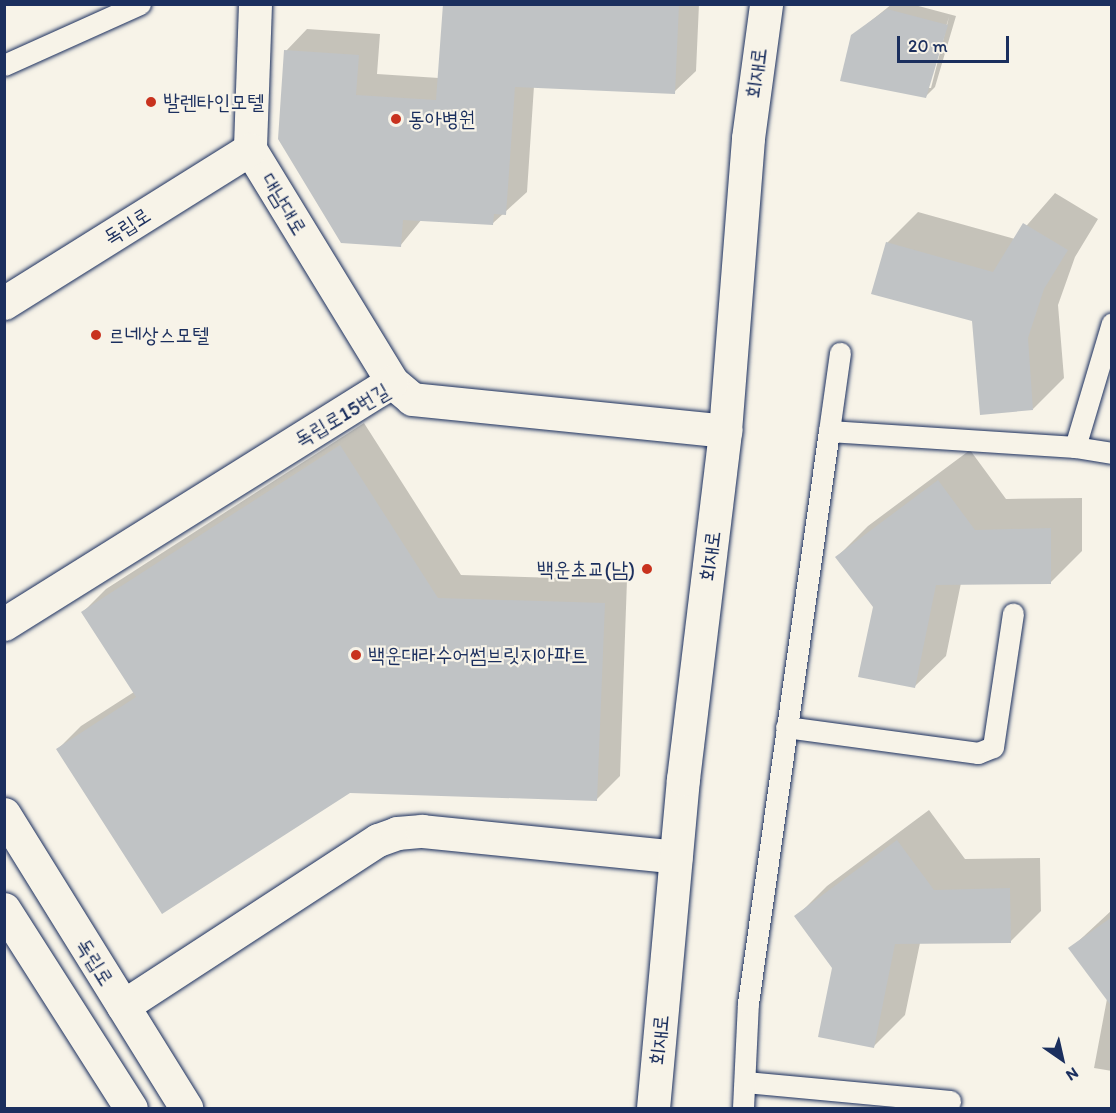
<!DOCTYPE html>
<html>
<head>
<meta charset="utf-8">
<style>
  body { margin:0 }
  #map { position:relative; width:1116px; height:1113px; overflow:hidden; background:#f7f3e8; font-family:Itim,"Poor Story",sans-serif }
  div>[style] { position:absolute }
  .shadow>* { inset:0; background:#0003 }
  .building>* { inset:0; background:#c0c3c5 }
  .roads { filter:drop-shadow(0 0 2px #1b2f5e) drop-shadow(0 0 2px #1b2f5e) }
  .lane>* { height:21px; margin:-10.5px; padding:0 10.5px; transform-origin:10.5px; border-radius:10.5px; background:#f7f3e8 }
  .street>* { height:33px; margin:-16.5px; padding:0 16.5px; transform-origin:16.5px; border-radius:16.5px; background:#f7f3e8 }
  .secondary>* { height:33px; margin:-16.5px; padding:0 16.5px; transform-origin:16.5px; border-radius:16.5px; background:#f7f3e8 }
  .dots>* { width:16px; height:16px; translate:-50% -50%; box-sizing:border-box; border:3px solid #f7f3e8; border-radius:50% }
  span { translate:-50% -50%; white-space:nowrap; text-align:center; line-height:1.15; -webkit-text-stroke:4.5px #f7f3e8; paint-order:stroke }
  .street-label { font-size:21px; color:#1b2f5e }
  .poi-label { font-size:21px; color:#1b2f5e }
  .left { translate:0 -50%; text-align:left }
  .right { translate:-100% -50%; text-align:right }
  .frame { position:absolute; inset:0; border:6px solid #1b2f5e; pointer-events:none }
  .north { position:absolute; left:1032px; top:1029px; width:60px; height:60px; -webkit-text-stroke:4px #f7f3e8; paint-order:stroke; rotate:146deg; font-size:16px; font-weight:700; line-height:24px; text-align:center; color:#1b2f5e }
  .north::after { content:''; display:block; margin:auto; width:21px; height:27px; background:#1b2f5e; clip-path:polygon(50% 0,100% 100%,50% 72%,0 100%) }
  .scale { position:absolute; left:897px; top:36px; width:112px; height:27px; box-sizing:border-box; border:3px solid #1b2f5e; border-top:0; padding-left:8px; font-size:18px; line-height:21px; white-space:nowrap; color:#1b2f5e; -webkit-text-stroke:4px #f7f3e8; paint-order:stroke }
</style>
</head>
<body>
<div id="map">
  <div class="shadow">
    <i style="clip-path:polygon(444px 4px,699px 4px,696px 71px,674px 92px,534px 86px,527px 192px,492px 224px,422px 219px,400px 246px,286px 51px,307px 29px,380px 34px,377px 74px,439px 78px)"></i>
    <i style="clip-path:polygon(evenodd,892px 4px,911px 4px,956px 16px,935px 87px,926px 96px,852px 36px,892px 4px,949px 17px,931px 88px,927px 88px,949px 17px)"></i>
    <i style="clip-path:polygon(1055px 193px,1098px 219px,1075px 257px,1058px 305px,1064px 378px,1033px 409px,973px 320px,887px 243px,918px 212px,1015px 239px)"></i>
    <i style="clip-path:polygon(364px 423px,461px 575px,627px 580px,620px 776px,597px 799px,58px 749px,81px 726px,134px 692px,83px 612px,106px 589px)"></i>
    <i style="clip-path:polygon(970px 450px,1006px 499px,1082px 498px,1082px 551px,1051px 582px,961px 583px,946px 656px,914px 687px,874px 607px,837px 557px,868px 526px)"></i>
    <i style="clip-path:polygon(929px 810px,965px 859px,1040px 858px,1041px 911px,1010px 942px,920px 943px,905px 1015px,874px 1046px,833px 967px,796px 917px,827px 886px)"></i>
    <i style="clip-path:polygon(1112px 910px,1112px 1071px,1094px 1068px,1107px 999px,1070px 949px)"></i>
  </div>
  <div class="building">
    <i style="clip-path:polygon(443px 4px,679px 4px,675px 94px,515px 87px,506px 215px,494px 214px,493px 225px,403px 220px,401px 247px,341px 243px,278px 139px,284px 50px,359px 55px,356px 95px,436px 100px)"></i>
    <i style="clip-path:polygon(887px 9px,948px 25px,926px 98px,840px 81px,851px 35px)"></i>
    <i style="clip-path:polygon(1023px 223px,1068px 250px,1044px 289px,1028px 338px,1033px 410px,980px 415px,972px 321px,871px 294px,886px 242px,993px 272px)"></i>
    <i style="clip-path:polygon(340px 445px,438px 598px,605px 603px,597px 801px,350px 793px,162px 914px,56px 749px,136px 697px,81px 612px)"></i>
    <i style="clip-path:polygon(938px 480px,975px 530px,1051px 528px,1051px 584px,936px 585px,915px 688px,858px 677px,873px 607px,835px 557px)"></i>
    <i style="clip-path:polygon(897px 840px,934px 890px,1010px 888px,1011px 943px,895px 944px,874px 1048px,818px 1037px,832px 968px,794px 916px)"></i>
    <i style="clip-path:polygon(1112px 917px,1112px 1007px,1068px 948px)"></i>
  </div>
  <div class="roads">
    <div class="lane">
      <i style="left:4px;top:65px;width:149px;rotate:-24.2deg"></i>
      <i style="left:829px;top:431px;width:79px;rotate:-82deg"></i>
      <i style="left:1075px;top:447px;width:129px;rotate:-73.4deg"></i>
      <i style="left:786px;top:727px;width:194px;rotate:7.7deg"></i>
      <i style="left:978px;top:753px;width:16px;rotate:-22deg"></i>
      <i style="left:993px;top:747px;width:135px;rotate:-81.5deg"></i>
      <i style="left:745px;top:1082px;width:206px;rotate:5.3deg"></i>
      <i style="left:743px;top:1108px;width:105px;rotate:-87.3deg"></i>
      <i style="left:748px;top:1003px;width:578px;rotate:-81.94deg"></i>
      <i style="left:829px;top:431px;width:247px;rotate:3.7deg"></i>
      <i style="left:1075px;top:447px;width:37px;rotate:9deg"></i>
    </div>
    <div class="street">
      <i style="left:255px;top:4px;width:145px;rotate:92deg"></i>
      <i style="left:250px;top:149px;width:273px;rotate:58.6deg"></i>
      <i style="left:392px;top:382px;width:26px;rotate:40deg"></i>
      <i style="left:412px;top:399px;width:315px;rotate:5.8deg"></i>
      <i style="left:4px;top:303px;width:290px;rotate:-32deg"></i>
      <i style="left:4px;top:624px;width:457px;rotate:-32deg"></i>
      <i style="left:123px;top:1006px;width:304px;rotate:-33.1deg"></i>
      <i style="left:378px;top:840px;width:20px;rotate:-20deg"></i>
      <i style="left:397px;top:833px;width:25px;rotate:-5deg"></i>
      <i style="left:422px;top:831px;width:255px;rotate:5.8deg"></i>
    </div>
    <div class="secondary">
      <i style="left:4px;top:814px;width:346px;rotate:58.2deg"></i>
      <i style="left:4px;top:909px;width:236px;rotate:57.5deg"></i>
      <i style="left:653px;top:1108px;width:330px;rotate:-84.8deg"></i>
      <i style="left:683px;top:779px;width:351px;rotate:-83.1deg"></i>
      <i style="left:725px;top:431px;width:294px;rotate:-85.5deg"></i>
      <i style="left:748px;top:138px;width:135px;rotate:-82.3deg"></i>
    </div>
  </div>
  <div class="dots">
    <i style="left:151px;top:102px;background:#c8321e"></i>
    <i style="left:396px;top:119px;background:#c8321e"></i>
    <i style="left:96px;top:335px;background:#c8321e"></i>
    <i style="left:647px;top:569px;background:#c8321e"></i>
    <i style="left:356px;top:655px;background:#c8321e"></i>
  </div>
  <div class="street-label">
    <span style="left:756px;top:73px;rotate:-83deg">회재로</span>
    <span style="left:284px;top:204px;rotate:59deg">대남대로</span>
    <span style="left:127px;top:226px;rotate:-32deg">독립로</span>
    <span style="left:342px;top:415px;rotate:-30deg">독립로15번길</span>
    <span style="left:710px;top:556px;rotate:-83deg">회재로</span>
    <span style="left:95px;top:962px;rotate:58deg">독립로</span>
    <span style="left:659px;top:1040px;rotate:-85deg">회재로</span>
  </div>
  <div class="poi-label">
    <span class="left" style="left:163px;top:102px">발렌타인모텔</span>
    <span class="left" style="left:408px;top:119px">동아병원</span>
    <span class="left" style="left:108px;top:335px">르네상스모텔</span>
    <span class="right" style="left:635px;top:569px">백운초교(남)</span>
    <span class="left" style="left:368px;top:655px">백운대라수어썸브릿지아파트</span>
  </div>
  <div class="frame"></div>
  <div class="north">N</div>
  <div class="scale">20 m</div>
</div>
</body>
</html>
